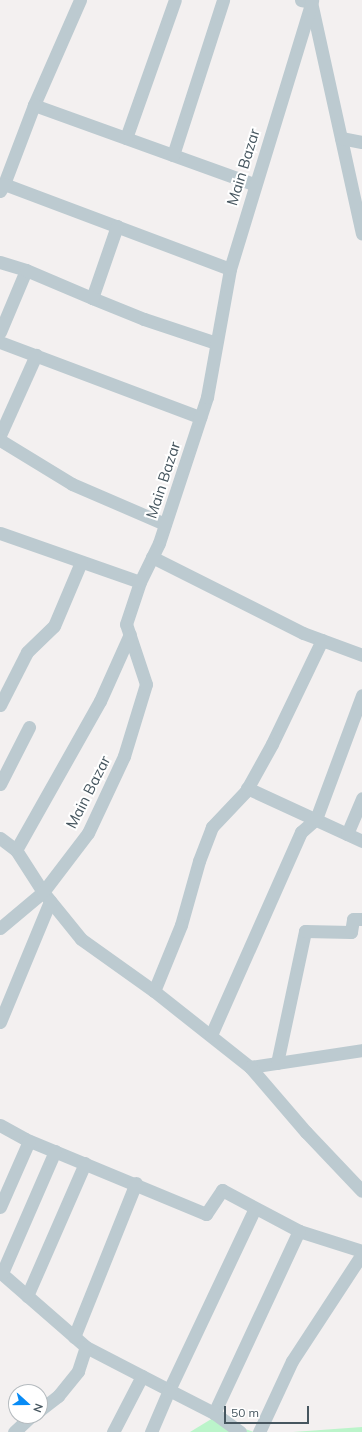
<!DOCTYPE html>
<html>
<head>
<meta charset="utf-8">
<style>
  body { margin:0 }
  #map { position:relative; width:362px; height:1432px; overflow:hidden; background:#f3f0f0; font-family:Mulish,sans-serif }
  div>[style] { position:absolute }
  .green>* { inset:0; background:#bbf4ca }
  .street>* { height:13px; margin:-6.5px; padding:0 6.5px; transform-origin:6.5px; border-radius:6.5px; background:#bccad0 }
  span { translate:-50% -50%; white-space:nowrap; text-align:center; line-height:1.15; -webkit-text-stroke:4px #fff; paint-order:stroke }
  .street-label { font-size:15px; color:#46565f }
  .north { position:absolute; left:8px; top:1384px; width:40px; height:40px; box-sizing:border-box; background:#fff; border:1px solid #b5bbbf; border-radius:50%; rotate:111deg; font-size:11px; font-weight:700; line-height:16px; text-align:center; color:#46565f }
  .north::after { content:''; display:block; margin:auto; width:14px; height:18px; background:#088bf5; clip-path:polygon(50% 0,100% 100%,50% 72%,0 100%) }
  .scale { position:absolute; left:224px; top:1406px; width:85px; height:18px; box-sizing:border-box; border:2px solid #46565f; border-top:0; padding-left:5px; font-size:12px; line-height:14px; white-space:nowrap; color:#46565f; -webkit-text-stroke:3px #fff; paint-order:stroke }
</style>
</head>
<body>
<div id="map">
  <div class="green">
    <i style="clip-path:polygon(213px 1418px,254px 1432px,190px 1432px)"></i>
    <i style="clip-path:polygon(362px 1427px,362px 1432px,293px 1432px)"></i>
  </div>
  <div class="street">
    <i style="left:80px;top:0;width:115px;rotate:113.7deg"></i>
    <i style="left:34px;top:105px;width:234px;rotate:19.8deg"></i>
    <i style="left:301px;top:0;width:10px;rotate:11deg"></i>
    <i style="left:311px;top:2px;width:237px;rotate:77.6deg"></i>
    <i style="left:126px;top:138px;width:146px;rotate:-70.5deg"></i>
    <i style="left:341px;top:138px;width:21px;rotate:11deg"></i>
    <i style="left:173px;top:155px;width:163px;rotate:-72.1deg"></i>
    <i style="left:4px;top:184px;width:85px;rotate:-69.2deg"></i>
    <i style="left:0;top:191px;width:8px;rotate:-60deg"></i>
    <i style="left:4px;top:184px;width:241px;rotate:20.6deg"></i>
    <i style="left:117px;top:226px;width:76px;rotate:109.1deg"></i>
    <i style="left:92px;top:298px;width:56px;rotate:22deg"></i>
    <i style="left:144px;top:319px;width:76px;rotate:18.4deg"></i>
    <i style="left:0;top:262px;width:27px;rotate:17deg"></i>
    <i style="left:0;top:332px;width:67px;rotate:-67.2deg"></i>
    <i style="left:26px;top:270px;width:72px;rotate:23deg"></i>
    <i style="left:0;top:342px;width:214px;rotate:20.6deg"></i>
    <i style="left:0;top:435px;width:88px;rotate:-65.8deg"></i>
    <i style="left:0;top:440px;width:84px;rotate:31.4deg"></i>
    <i style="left:72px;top:484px;width:101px;rotate:23.3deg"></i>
    <i style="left:0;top:533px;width:148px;rotate:19.3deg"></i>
    <i style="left:152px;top:557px;width:169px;rotate:26.7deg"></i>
    <i style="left:303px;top:633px;width:63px;rotate:20.4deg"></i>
    <i style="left:322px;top:640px;width:115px;rotate:115.7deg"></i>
    <i style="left:272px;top:744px;width:54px;rotate:119deg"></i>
    <i style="left:246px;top:791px;width:50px;rotate:133.4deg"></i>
    <i style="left:212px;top:827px;width:36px;rotate:111deg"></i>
    <i style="left:199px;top:861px;width:66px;rotate:105.7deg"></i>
    <i style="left:181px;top:925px;width:71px;rotate:112.2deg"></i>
    <i style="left:154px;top:991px;width:122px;rotate:38.4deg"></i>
    <i style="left:250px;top:1067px;width:113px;rotate:-8.6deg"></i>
    <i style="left:0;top:705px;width:59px;rotate:-63deg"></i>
    <i style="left:27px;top:652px;width:37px;rotate:-44deg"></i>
    <i style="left:54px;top:626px;width:69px;rotate:-67.1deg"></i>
    <i style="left:0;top:784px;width:64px;rotate:-63deg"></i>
    <i style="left:247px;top:788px;width:127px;rotate:24.7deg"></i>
    <i style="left:347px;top:834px;width:39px;rotate:-67deg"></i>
    <i style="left:0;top:838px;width:20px;rotate:37deg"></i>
    <i style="left:16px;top:850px;width:50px;rotate:57.3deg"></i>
    <i style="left:43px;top:892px;width:60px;rotate:51deg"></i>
    <i style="left:81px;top:939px;width:90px;rotate:35.5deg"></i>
    <i style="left:16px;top:850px;width:171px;rotate:-60.6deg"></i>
    <i style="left:100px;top:701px;width:73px;rotate:-65.9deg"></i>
    <i style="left:0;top:928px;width:56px;rotate:-39.9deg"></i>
    <i style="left:43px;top:892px;width:74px;rotate:-52.7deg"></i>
    <i style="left:88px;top:833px;width:85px;rotate:-64.9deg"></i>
    <i style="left:124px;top:756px;width:75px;rotate:-73deg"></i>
    <i style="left:146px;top:684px;width:63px;rotate:-108.4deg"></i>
    <i style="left:126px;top:624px;width:44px;rotate:-71.6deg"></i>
    <i style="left:140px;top:582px;width:43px;rotate:-64deg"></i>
    <i style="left:159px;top:543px;width:154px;rotate:-71.8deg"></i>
    <i style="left:207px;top:397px;width:130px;rotate:-79.8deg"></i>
    <i style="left:230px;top:269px;width:281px;rotate:-73deg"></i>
    <i style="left:0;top:1022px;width:131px;rotate:-67.5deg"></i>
    <i style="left:211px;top:1035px;width:222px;rotate:-66.1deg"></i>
    <i style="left:301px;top:832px;width:20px;rotate:-41deg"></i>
    <i style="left:316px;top:819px;width:132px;rotate:-69.6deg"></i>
    <i style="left:277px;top:1063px;width:135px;rotate:-78deg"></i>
    <i style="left:305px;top:931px;width:46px;rotate:1.2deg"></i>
    <i style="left:351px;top:932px;width:13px;rotate:-81deg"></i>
    <i style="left:353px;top:919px;width:9px"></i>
    <i style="left:250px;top:1067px;width:86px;rotate:49.3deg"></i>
    <i style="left:306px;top:1132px;width:81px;rotate:46.5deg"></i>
    <i style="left:0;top:1125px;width:29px;rotate:29deg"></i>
    <i style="left:25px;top:1139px;width:196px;rotate:22.5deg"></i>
    <i style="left:206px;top:1214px;width:29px;rotate:-56deg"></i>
    <i style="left:222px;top:1190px;width:87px;rotate:28deg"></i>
    <i style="left:299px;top:1231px;width:66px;rotate:17.6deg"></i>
    <i style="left:0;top:1207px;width:72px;rotate:-66.3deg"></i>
    <i style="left:0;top:1272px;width:114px;rotate:41.1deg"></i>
    <i style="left:86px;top:1347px;width:93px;rotate:27.4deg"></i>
    <i style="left:169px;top:1390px;width:201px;rotate:-64.7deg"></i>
    <i style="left:2px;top:1273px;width:133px;rotate:-66.5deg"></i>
    <i style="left:27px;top:1296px;width:145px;rotate:-66.4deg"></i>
    <i style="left:74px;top:1337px;width:166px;rotate:-68.1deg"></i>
    <i style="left:40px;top:1410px;width:23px;rotate:-38deg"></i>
    <i style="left:58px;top:1396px;width:32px;rotate:-51deg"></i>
    <i style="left:78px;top:1371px;width:25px;rotate:-72deg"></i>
    <i style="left:214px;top:1413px;width:201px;rotate:-65deg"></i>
    <i style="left:14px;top:1432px;width:23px;rotate:-43deg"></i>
    <i style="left:113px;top:1432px;width:63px;rotate:-62.6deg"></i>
    <i style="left:151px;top:1432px;width:46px;rotate:-66.8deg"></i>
    <i style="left:169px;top:1390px;width:51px;rotate:27.1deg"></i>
    <i style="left:214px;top:1413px;width:32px;rotate:36deg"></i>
    <i style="left:259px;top:1432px;width:78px;rotate:-65.1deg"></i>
    <i style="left:292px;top:1361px;width:128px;rotate:-56.8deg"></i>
  </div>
  <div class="street-label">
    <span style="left:243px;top:167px;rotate:-73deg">Main Bazar</span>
    <span style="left:163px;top:480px;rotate:-72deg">Main Bazar</span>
    <span style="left:88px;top:792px;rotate:-63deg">Main Bazar</span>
  </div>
  <div class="north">N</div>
  <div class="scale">50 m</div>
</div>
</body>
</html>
